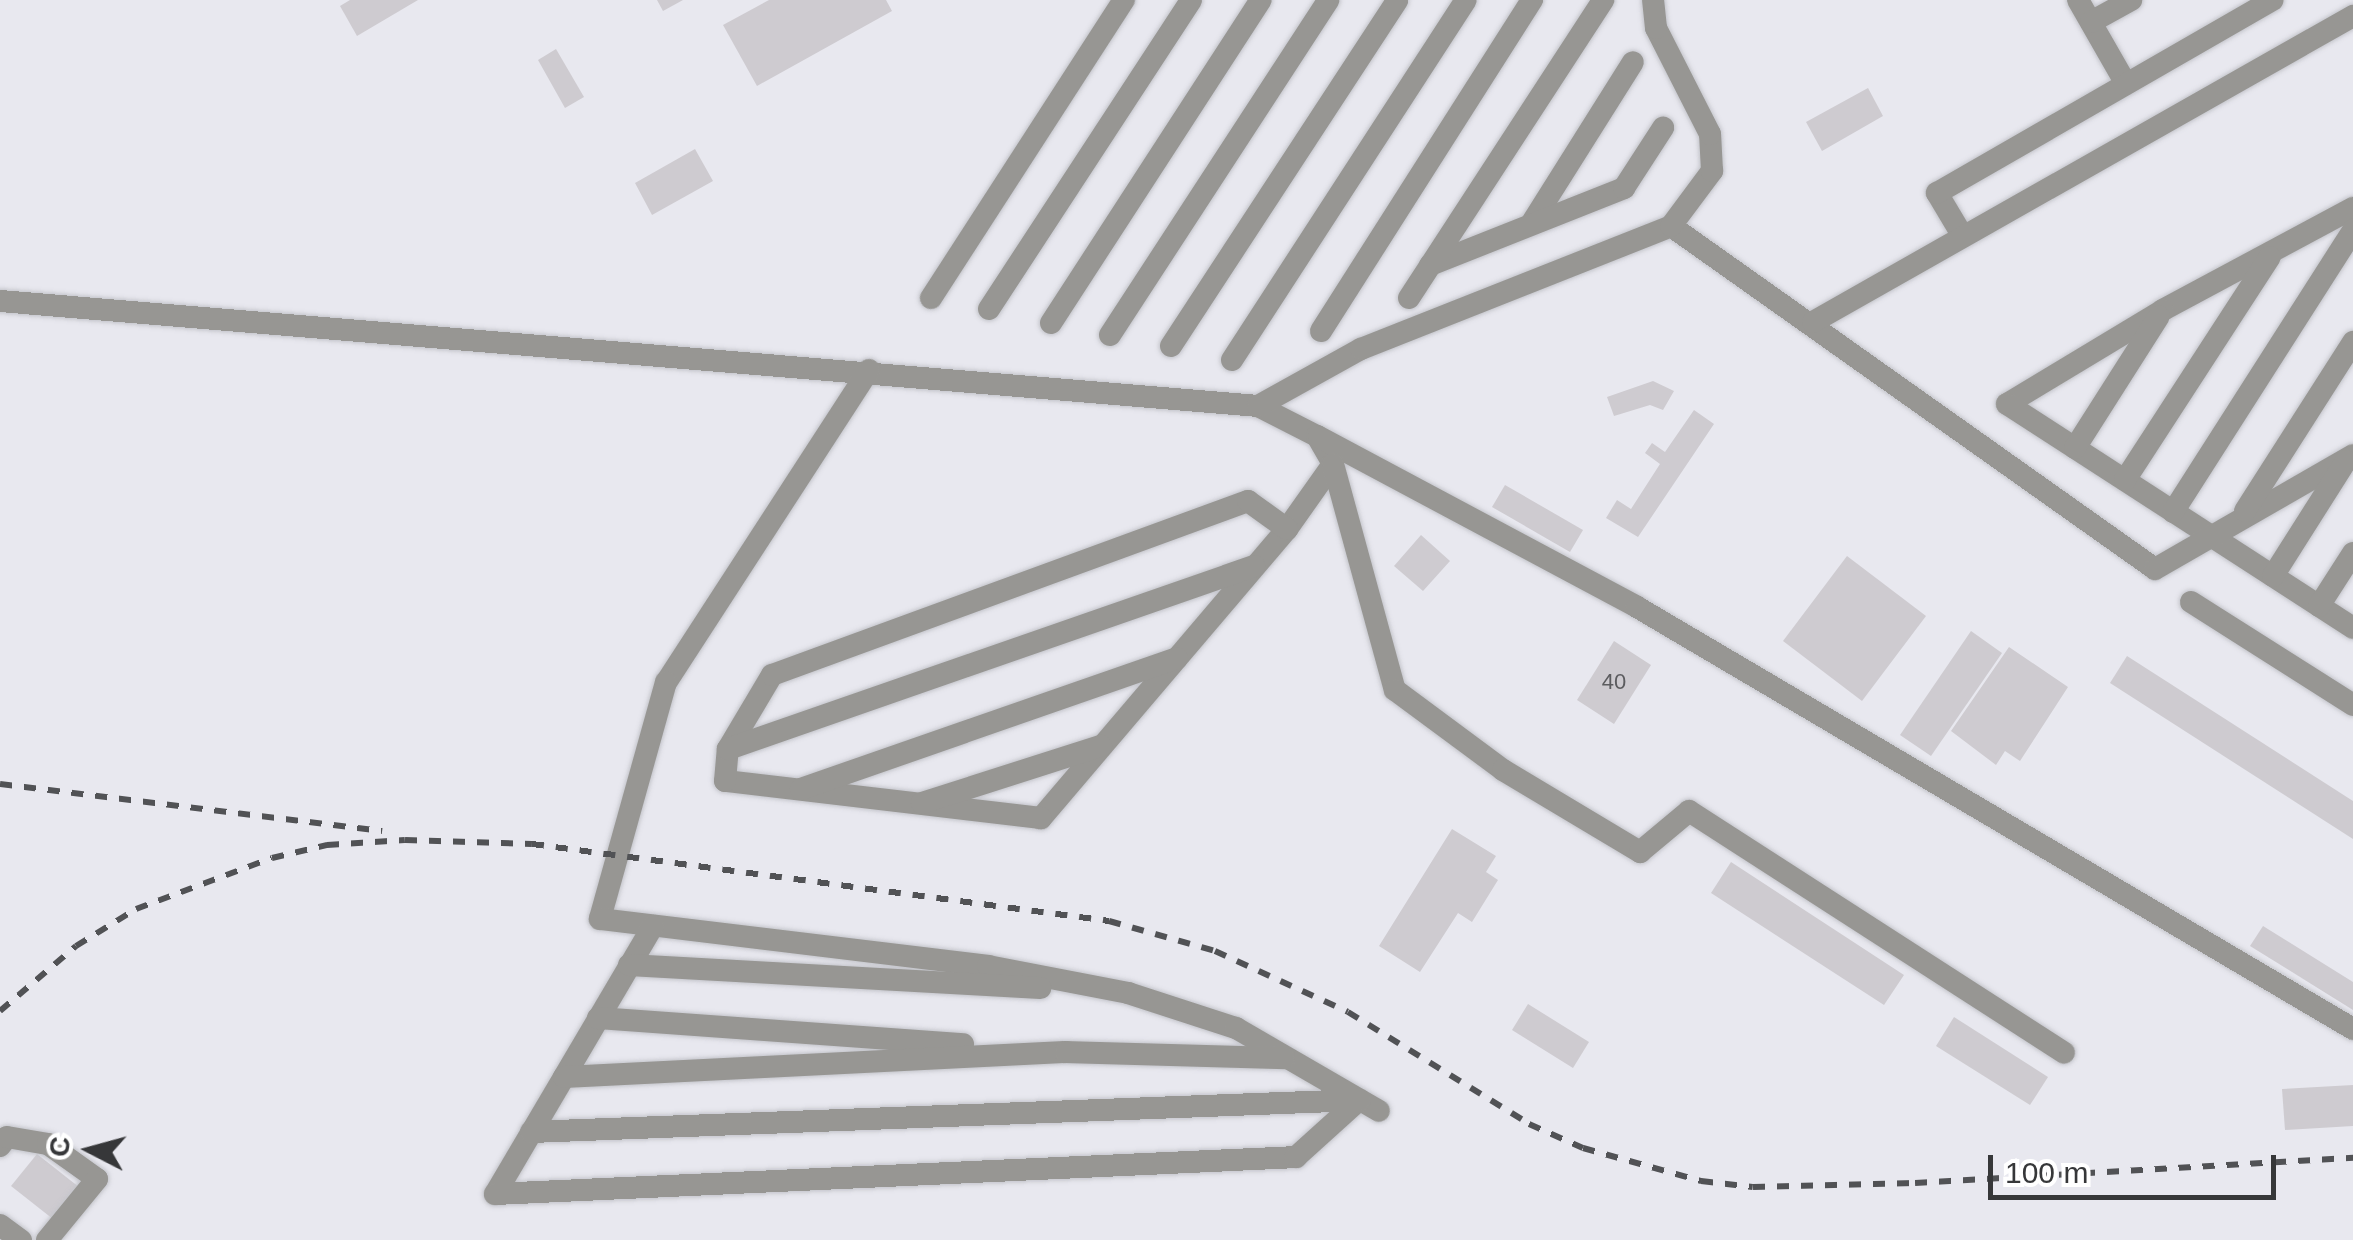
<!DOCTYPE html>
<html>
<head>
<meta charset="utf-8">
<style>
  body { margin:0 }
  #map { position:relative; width:2353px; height:1240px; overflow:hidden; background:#e8e8ef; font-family:Arial,sans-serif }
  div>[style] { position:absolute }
  .building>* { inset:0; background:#cecbd0 }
  .roads { filter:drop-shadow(0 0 2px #c4c5cb) drop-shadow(0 0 2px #c4c5cb) }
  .minor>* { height:22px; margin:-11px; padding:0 11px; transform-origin:11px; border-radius:11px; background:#979693 }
  .rail>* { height:6px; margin-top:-3px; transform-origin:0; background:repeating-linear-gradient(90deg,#515255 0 12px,transparent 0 24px) }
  span { translate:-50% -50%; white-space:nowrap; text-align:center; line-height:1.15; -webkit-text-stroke:9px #fff; paint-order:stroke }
  .number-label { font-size:22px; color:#5c5c5f }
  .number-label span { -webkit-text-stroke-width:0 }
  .north { position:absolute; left:40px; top:1100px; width:100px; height:100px; -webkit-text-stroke:8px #fff; paint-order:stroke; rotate:276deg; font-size:28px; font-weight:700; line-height:40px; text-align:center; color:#363739 }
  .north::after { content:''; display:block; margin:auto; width:35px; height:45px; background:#363739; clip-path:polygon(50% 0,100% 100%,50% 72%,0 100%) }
  .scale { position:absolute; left:1988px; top:1155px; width:288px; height:45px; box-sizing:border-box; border:5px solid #363739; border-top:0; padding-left:12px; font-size:30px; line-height:35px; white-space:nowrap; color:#363739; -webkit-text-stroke:8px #fff; paint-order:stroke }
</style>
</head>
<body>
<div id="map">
  <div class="building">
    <i style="clip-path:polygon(350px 0,418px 0,357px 36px,340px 6px)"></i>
    <i style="clip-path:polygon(657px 0,683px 0,663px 11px)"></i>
    <i style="clip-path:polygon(769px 0,886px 0,892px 11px,757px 86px,723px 25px)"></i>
    <i style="clip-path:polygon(556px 49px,584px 97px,565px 108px,538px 60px)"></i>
    <i style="clip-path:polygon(1868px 88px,1883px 116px,1822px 151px,1806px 122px)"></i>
    <i style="clip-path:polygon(695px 149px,713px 181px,652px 215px,635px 183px)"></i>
    <i style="clip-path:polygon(1653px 381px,1674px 391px,1663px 410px,1650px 405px,1614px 416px,1607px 397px)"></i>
    <i style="clip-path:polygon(1694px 410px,1714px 424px,1638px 537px,1606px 518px,1617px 500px,1631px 509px,1660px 464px,1645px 453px,1652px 443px,1665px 452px)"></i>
    <i style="clip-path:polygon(1505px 485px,1583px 530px,1570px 552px,1492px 507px)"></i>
    <i style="clip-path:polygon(1421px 535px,1450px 561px,1423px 591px,1394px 566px)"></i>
    <i style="clip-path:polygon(1847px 556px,1926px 616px,1862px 701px,1783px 641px)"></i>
    <i style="clip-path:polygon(1971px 631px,2002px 653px,1931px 756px,1900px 735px)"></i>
    <i style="clip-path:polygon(1614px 641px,1651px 665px,1614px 724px,1577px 700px)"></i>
    <i style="clip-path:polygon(2009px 647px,2068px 687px,2020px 761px,2005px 751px,1996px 765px,1951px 731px)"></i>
    <i style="clip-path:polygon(2127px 656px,2353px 801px,2353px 839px,2110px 683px)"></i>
    <i style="clip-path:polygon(1452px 829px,1496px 856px,1486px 872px,1498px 880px,1472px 922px,1458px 913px,1420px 972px,1379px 946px)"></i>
    <i style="clip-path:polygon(1731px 862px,1904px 975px,1884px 1005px,1711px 893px)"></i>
    <i style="clip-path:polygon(2263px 926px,2353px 982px,2353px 1010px,2250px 946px)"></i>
    <i style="clip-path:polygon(1528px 1004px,1589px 1042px,1573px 1068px,1512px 1030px)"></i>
    <i style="clip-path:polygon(1954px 1017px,2048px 1077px,2030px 1105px,1936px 1046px)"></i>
    <i style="clip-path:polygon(2353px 1085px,2353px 1126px,2285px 1130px,2282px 1089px)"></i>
    <i style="clip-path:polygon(37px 1154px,84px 1191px,58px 1223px,11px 1186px)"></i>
  </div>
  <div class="roads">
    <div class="minor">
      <i style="left:2078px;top:0;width:95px;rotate:60.2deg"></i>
      <i style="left:2091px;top:22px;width:46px;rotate:-28.8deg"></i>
      <i style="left:2353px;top:208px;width:216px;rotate:151.8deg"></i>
      <i style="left:2163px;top:310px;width:182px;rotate:148.9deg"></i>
      <i style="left:2007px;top:404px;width:412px;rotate:32.9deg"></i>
      <i style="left:1531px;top:224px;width:191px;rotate:-57.8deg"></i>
      <i style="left:1671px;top:226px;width:593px;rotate:35.32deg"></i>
      <i style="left:2155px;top:569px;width:228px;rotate:-29.9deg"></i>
      <i style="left:1962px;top:235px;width:49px;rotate:-120.8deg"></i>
      <i style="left:1937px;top:193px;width:387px;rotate:-29.9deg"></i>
      <i style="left:1430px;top:265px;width:209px;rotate:-21.6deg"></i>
      <i style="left:1624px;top:188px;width:72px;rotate:-57deg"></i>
      <i style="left:931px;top:298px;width:355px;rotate:-57.1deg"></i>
      <i style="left:1409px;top:298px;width:356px;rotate:-56.9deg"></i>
      <i style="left:0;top:301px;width:1262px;rotate:4.77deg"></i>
      <i style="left:1258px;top:406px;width:66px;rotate:27deg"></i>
      <i style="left:1317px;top:436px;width:32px;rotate:60deg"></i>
      <i style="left:1333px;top:464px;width:80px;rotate:125.3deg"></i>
      <i style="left:1287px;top:529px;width:380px;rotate:130.4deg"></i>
      <i style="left:1041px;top:818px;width:318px;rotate:-173.3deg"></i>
      <i style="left:725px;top:781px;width:32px;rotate:-85deg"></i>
      <i style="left:728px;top:749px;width:86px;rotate:-59.3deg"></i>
      <i style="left:772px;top:675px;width:507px;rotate:-20.08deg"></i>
      <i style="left:1248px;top:501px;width:48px;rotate:35.7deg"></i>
      <i style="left:989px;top:309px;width:369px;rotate:-56.8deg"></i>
      <i style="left:1813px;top:322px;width:621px;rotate:-29.54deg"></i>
      <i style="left:1051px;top:323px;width:385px;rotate:-57deg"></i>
      <i style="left:1321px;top:331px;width:393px;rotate:-57.5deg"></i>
      <i style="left:1110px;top:335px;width:400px;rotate:-56.9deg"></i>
      <i style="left:1171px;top:346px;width:413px;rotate:-56.8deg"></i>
      <i style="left:1232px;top:360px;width:429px;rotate:-57deg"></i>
      <i style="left:869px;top:370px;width:372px;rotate:123deg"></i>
      <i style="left:666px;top:682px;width:246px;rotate:105.6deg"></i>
      <i style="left:600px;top:919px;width:391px;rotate:6.9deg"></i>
      <i style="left:988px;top:966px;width:143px;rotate:10.9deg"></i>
      <i style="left:1128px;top:993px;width:114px;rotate:18deg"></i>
      <i style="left:1236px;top:1028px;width:165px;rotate:30.1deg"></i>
      <i style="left:1258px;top:406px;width:118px;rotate:-29deg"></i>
      <i style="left:1361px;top:349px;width:334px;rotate:-21.6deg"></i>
      <i style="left:1671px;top:226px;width:69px;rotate:-53.3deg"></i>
      <i style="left:1712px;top:171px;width:37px;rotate:-93deg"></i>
      <i style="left:1710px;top:134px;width:119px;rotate:-117deg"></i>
      <i style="left:1656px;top:28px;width:28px;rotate:-96deg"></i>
      <i style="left:1319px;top:437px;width:361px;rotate:28.1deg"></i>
      <i style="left:1637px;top:607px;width:831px;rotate:30.51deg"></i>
      <i style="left:2075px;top:448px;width:156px;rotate:-57.5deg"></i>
      <i style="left:1333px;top:464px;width:234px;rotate:74.7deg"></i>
      <i style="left:1395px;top:690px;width:134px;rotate:36.5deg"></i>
      <i style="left:1503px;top:770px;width:160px;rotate:30.9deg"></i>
      <i style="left:1640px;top:852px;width:64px;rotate:-39.9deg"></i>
      <i style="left:1689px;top:811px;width:446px;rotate:32.8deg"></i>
      <i style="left:2125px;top:480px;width:266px;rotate:-57deg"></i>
      <i style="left:2245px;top:511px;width:201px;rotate:-57.4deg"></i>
      <i style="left:2173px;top:512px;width:335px;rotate:-57.4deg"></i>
      <i style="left:2273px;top:576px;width:136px;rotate:-57.6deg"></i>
      <i style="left:2191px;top:602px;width:192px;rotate:32.4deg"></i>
      <i style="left:2319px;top:606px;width:63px;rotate:-57.3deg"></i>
      <i style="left:728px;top:749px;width:557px;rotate:-19.18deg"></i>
      <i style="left:801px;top:789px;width:398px;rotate:-19.2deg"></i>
      <i style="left:922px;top:803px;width:188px;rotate:-17.7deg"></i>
      <i style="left:653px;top:926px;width:311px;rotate:120.5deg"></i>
      <i style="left:495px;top:1194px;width:802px;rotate:-2.64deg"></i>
      <i style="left:1296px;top:1157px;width:85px;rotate:-42.1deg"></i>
      <i style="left:629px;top:965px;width:412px;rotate:3.2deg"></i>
      <i style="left:598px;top:1018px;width:366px;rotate:4.1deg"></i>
      <i style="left:564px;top:1077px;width:503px;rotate:-2.85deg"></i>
      <i style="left:1066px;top:1052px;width:218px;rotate:1.6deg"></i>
      <i style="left:531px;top:1132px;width:829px;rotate:-2.21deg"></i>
      <i style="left:0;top:1146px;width:11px;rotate:-52deg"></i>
      <i style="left:7px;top:1137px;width:42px;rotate:9.7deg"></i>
      <i style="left:48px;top:1144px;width:60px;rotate:35.5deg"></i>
      <i style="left:97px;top:1179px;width:79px;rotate:129.3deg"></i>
      <i style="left:0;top:1225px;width:26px;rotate:36deg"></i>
    </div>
  </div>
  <div class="rail">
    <i style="left:0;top:784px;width:385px;rotate:7deg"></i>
    <i style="left:0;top:1011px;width:100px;rotate:-40.5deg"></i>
    <i style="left:76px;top:946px;width:70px;rotate:-31.7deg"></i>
    <i style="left:136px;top:909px;width:145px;rotate:-20.6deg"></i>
    <i style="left:272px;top:858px;width:57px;rotate:-13.3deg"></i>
    <i style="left:327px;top:845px;width:78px;rotate:-3.7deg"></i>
    <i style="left:405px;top:840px;width:127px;rotate:1.8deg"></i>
    <i style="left:532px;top:844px;width:582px;rotate:7.6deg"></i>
    <i style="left:1109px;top:921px;width:110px;rotate:15.8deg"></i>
    <i style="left:1215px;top:951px;width:146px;rotate:24.6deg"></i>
    <i style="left:1348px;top:1012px;width:213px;rotate:31.7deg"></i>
    <i style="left:1529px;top:1124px;width:59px;rotate:24deg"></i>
    <i style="left:1583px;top:1148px;width:123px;rotate:15.6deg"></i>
    <i style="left:1701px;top:1181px;width:52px;rotate:6.6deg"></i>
    <i style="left:1753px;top:1187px;width:162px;rotate:-1.4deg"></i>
    <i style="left:1915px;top:1183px;width:439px;rotate:-3.3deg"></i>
  </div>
  <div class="number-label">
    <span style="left:1614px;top:682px">40</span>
  </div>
  <div class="north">С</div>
  <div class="scale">100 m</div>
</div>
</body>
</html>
